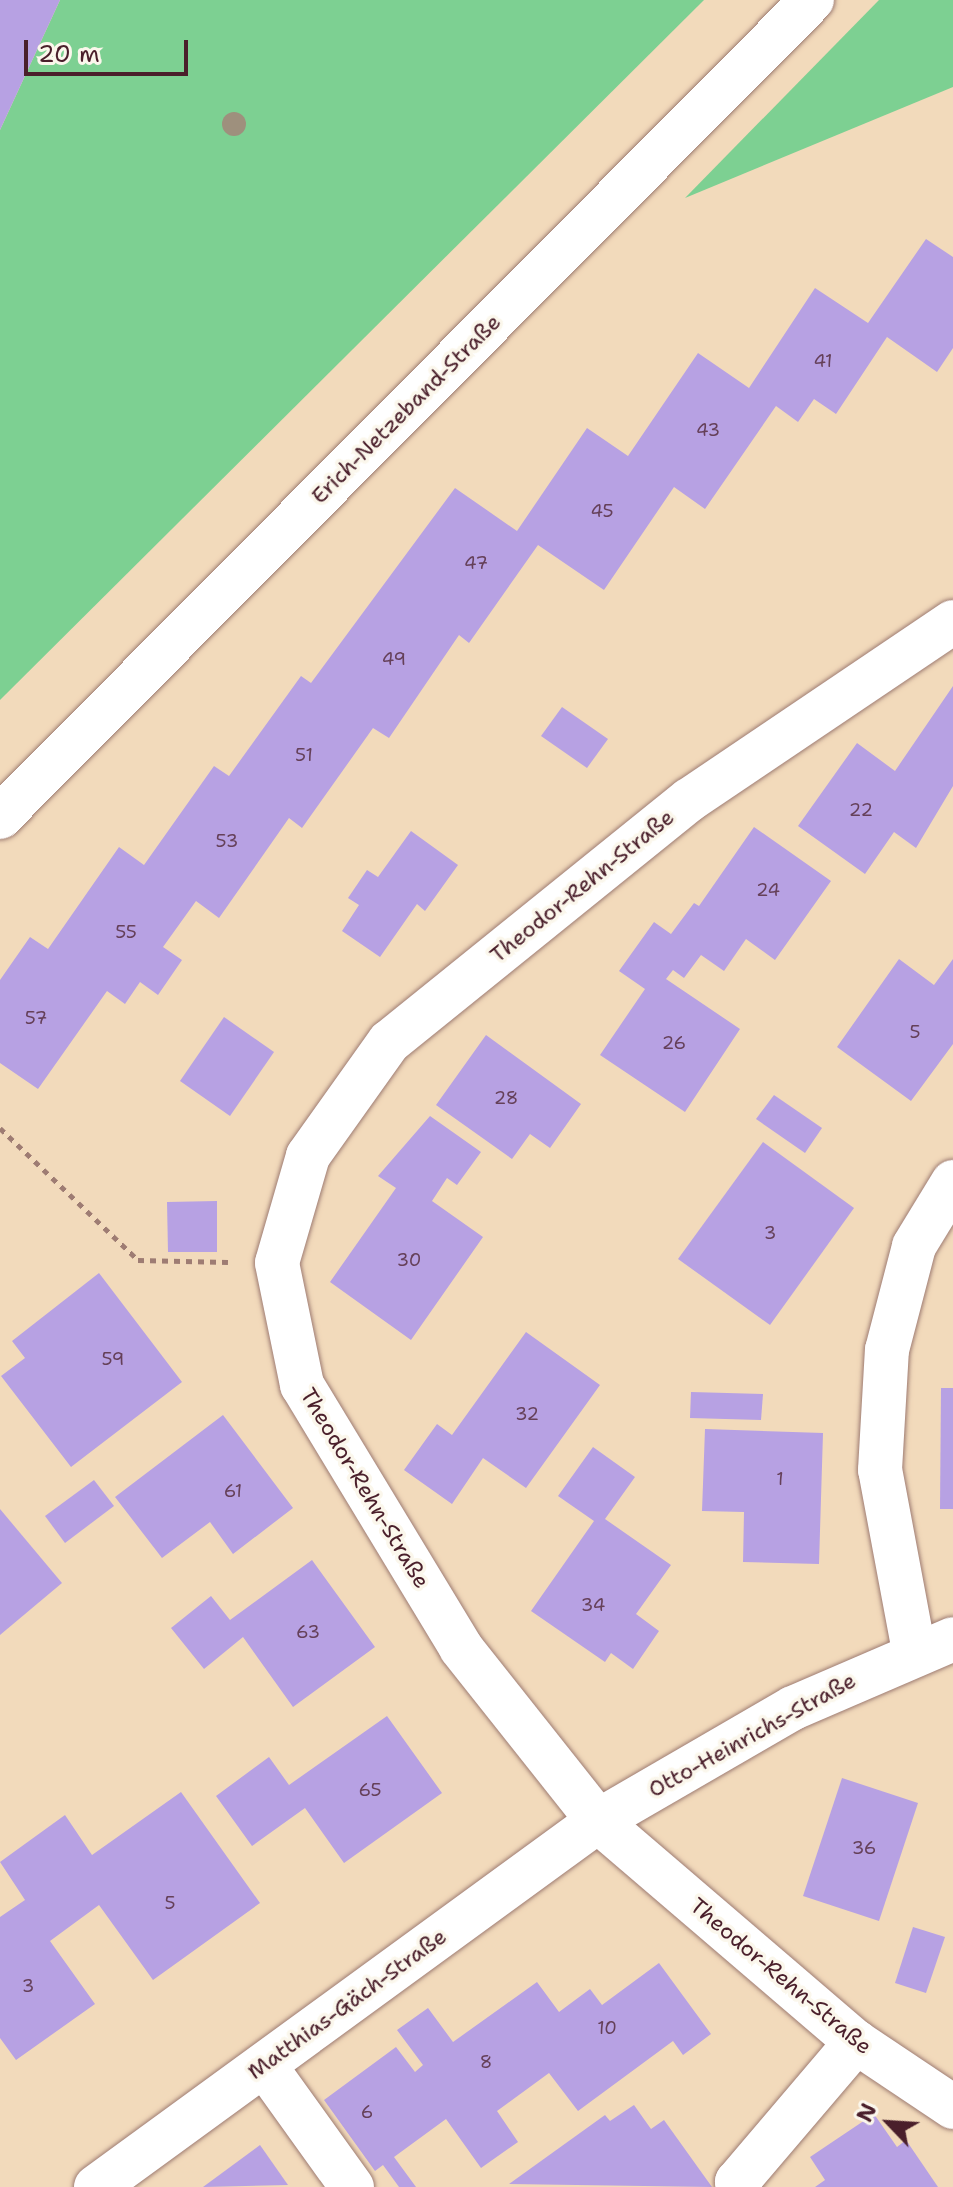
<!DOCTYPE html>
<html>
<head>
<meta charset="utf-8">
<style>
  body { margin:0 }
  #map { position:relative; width:953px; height:2187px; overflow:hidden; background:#f2dabb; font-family:"Shantell Sans",sans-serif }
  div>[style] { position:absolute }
  .green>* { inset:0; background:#7dd092 }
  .building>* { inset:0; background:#b7a1e3 }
  .path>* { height:5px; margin-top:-2.5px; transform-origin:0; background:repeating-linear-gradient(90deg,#9e7c73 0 6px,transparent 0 12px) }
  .roads { filter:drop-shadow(0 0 2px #9e7c73) drop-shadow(0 0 2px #9e7c73) }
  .minor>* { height:44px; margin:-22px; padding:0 22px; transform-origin:22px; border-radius:22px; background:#fff }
  .trees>* { width:24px; height:24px; margin:-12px; border-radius:50%; background:#9e907d }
  span { translate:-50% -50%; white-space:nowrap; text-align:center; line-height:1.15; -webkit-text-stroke:7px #fbf7ec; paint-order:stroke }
  .number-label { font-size:18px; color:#654059 }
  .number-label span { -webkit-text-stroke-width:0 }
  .street-label { font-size:22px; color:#4a1f2b }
  .north { position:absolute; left:849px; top:2083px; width:80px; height:80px; -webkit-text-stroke:6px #fbf7ec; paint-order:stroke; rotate:295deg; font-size:22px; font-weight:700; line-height:32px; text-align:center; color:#4a1f2b }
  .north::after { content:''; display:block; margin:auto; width:28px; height:36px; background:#4a1f2b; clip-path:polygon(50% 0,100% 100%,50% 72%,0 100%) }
  .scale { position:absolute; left:24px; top:40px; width:164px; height:36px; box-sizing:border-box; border:4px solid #4a1f2b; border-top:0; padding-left:10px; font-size:24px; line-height:28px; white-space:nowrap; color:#4a1f2b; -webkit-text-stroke:6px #fbf7ec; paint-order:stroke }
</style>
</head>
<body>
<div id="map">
  <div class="green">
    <i style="clip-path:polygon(60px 0,704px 0,0 700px,0 130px)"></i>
    <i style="clip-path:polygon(879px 0,953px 0,953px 87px,685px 198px)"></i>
  </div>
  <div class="building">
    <i style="clip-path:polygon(0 0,60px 0,0 130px)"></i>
    <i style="clip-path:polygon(926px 239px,953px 257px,953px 348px,937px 372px,887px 337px,836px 414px,814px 399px,798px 422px,776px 406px,705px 509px,674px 487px,604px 590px,538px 545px,469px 643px,459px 635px,389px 738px,373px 728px,302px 828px,289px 818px,219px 918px,196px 901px,163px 947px,182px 960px,158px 995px,140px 982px,125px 1004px,107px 991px,38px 1089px,0 1063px,0 980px,30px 937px,48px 949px,119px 847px,144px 865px,214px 766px,229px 776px,301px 676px,311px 683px,455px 488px,517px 531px,587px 428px,628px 456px,698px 353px,749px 388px,815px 288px,868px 323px)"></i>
    <i style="clip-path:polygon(953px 686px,953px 786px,916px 848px,894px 832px,865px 874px,798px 826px,857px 743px,895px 771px)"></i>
    <i style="clip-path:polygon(562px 707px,608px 739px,587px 768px,541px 736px)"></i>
    <i style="clip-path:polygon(754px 827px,831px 881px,775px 960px,746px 939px,724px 971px,701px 955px,684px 978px,673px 970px,666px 979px,740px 1029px,685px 1112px,600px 1055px,645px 989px,619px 971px,654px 922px,671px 934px,694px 903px,699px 906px)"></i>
    <i style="clip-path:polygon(411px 831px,458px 865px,425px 911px,417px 904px,380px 957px,342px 931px,359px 905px,348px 898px,367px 870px,378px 877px)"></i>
    <i style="clip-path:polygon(899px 959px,934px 985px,953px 959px,953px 1044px,911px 1101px,837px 1047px)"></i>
    <i style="clip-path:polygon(224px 1017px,274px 1052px,230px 1116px,180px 1081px)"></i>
    <i style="clip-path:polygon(486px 1035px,581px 1104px,550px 1148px,530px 1134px,512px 1159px,436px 1105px)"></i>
    <i style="clip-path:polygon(774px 1095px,822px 1128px,805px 1153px,756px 1119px)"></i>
    <i style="clip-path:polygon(430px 1116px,481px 1152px,457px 1185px,447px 1178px,432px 1201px,483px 1237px,411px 1340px,330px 1282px,396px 1188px,378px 1176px)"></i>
    <i style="clip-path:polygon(763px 1142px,854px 1208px,770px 1325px,678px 1259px)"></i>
    <i style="clip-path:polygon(217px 1201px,217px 1252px,168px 1252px,167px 1202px)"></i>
    <i style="clip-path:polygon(99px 1273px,182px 1382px,71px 1467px,1px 1376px,25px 1358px,12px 1341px)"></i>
    <i style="clip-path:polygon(526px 1332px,600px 1385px,526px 1488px,483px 1458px,452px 1504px,404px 1470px,437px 1424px,452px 1435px)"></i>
    <i style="clip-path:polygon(941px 1388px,953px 1388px,953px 1509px,940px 1509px)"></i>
    <i style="clip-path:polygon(691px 1392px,763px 1394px,761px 1420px,690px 1418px)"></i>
    <i style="clip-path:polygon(223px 1415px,293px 1508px,233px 1554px,210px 1522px,162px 1558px,115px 1497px)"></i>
    <i style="clip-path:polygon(705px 1429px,823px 1433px,819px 1564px,743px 1562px,744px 1512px,702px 1511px)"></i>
    <i style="clip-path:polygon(593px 1447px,635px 1477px,605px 1519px,671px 1565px,636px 1614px,659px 1631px,633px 1669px,611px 1653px,605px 1662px,531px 1611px,594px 1521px,558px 1496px)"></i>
    <i style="clip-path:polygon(94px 1480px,114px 1506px,65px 1543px,45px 1516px)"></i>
    <i style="clip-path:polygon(0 1509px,62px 1583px,0 1635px)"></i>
    <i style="clip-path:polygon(312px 1560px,375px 1647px,293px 1707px,243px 1637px,204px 1669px,171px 1628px,211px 1596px,230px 1620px)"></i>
    <i style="clip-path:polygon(387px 1716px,442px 1793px,344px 1863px,305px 1808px,252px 1846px,216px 1796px,269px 1757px,289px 1785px)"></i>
    <i style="clip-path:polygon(842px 1778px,918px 1803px,879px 1921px,803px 1896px)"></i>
    <i style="clip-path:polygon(181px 1792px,260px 1903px,153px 1980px,99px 1905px,50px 1941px,95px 2004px,16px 2060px,0 2038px,0 1917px,25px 1900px,0 1862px,65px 1815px,92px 1855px)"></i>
    <i style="clip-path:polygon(913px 1927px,945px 1937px,926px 1993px,895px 1983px)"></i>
    <i style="clip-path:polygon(659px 1963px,711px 2034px,683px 2055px,673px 2041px,578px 2111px,549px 2073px,497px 2111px,518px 2142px,481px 2168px,446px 2119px,394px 2157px,416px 2187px,399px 2187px,383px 2165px,375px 2171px,324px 2100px,396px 2047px,415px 2072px,423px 2065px,397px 2030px,428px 2008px,453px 2042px,537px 1982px,559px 2012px,590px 1989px,602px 2005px)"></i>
    <i style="clip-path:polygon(634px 2105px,651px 2129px,664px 2120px,712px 2187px,509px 2184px,605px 2115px,610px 2121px)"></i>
    <i style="clip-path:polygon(874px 2114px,897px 2147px,906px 2140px,938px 2187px,815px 2187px,825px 2180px,810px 2157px)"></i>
    <i style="clip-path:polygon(260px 2145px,288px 2185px,203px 2187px)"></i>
  </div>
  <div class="path">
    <i style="left:0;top:1128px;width:191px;rotate:43.7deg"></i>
    <i style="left:138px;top:1260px;width:90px;rotate:1.3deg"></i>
  </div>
  <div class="roads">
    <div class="minor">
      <i style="left:953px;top:622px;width:318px;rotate:146deg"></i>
      <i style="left:689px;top:800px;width:385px;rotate:141.1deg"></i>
      <i style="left:389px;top:1042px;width:140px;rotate:125.4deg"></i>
      <i style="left:308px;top:1156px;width:111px;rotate:106.2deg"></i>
      <i style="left:277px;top:1263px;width:125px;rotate:78.4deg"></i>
      <i style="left:302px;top:1385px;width:307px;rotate:58.8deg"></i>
      <i style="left:461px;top:1648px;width:221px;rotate:51.6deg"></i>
      <i style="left:598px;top:1821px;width:340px;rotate:40.6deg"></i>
      <i style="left:856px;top:2042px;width:117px;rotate:33.8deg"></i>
      <i style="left:0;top:817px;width:1152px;rotate:-45.18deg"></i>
      <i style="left:914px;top:1651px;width:184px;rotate:-100.6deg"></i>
      <i style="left:880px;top:1470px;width:120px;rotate:-86.7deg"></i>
      <i style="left:887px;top:1350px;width:107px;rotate:-75.4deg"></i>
      <i style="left:914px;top:1246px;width:75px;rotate:-58.6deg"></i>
      <i style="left:265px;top:2066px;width:149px;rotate:54.3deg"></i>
      <i style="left:96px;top:2187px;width:621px;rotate:-36.1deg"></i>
      <i style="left:598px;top:1821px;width:225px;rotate:-30.1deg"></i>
      <i style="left:793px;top:1708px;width:174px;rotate:-23.3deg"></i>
      <i style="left:740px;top:2187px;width:6px;rotate:-121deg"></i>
      <i style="left:737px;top:2182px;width:184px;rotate:-49.6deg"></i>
    </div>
  </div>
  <div class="trees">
    <i style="left:234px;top:124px"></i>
  </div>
  <div class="number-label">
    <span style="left:823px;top:361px">41</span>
    <span style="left:708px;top:430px">43</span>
    <span style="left:602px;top:511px">45</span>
    <span style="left:476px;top:563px">47</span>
    <span style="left:394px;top:659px">49</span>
    <span style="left:304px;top:755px">51</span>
    <span style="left:861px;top:810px">22</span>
    <span style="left:227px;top:841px">53</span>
    <span style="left:768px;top:890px">24</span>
    <span style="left:126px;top:932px">55</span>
    <span style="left:36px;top:1018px">57</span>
    <span style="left:915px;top:1032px">5</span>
    <span style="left:674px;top:1043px">26</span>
    <span style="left:506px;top:1098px">28</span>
    <span style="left:770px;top:1233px">3</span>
    <span style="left:409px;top:1260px">30</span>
    <span style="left:113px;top:1359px">59</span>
    <span style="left:527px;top:1414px">32</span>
    <span style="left:780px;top:1479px">1</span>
    <span style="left:233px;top:1491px">61</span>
    <span style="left:593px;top:1605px">34</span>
    <span style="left:308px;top:1632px">63</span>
    <span style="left:370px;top:1790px">65</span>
    <span style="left:864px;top:1848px">36</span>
    <span style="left:170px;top:1903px">5</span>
    <span style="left:28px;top:1986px">3</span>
    <span style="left:607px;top:2028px">10</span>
    <span style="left:486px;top:2062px">8</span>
    <span style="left:367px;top:2112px">6</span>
  </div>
  <div class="street-label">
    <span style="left:406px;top:409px;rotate:-45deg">Erich-Netzeband-Straße</span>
    <span style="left:582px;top:886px;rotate:-39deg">Theodor-Rehn-Straße</span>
    <span style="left:365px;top:1488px;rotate:59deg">Theodor-Rehn-Straße</span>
    <span style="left:752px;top:1735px;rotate:-29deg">Otto-Heinrichs-Straße</span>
    <span style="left:781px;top:1976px;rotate:40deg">Theodor-Rehn-Straße</span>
    <span style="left:347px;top:2004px;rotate:-36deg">Matthias-Gäch-Straße</span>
  </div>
  <div class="north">N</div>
  <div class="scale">20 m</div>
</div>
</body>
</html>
